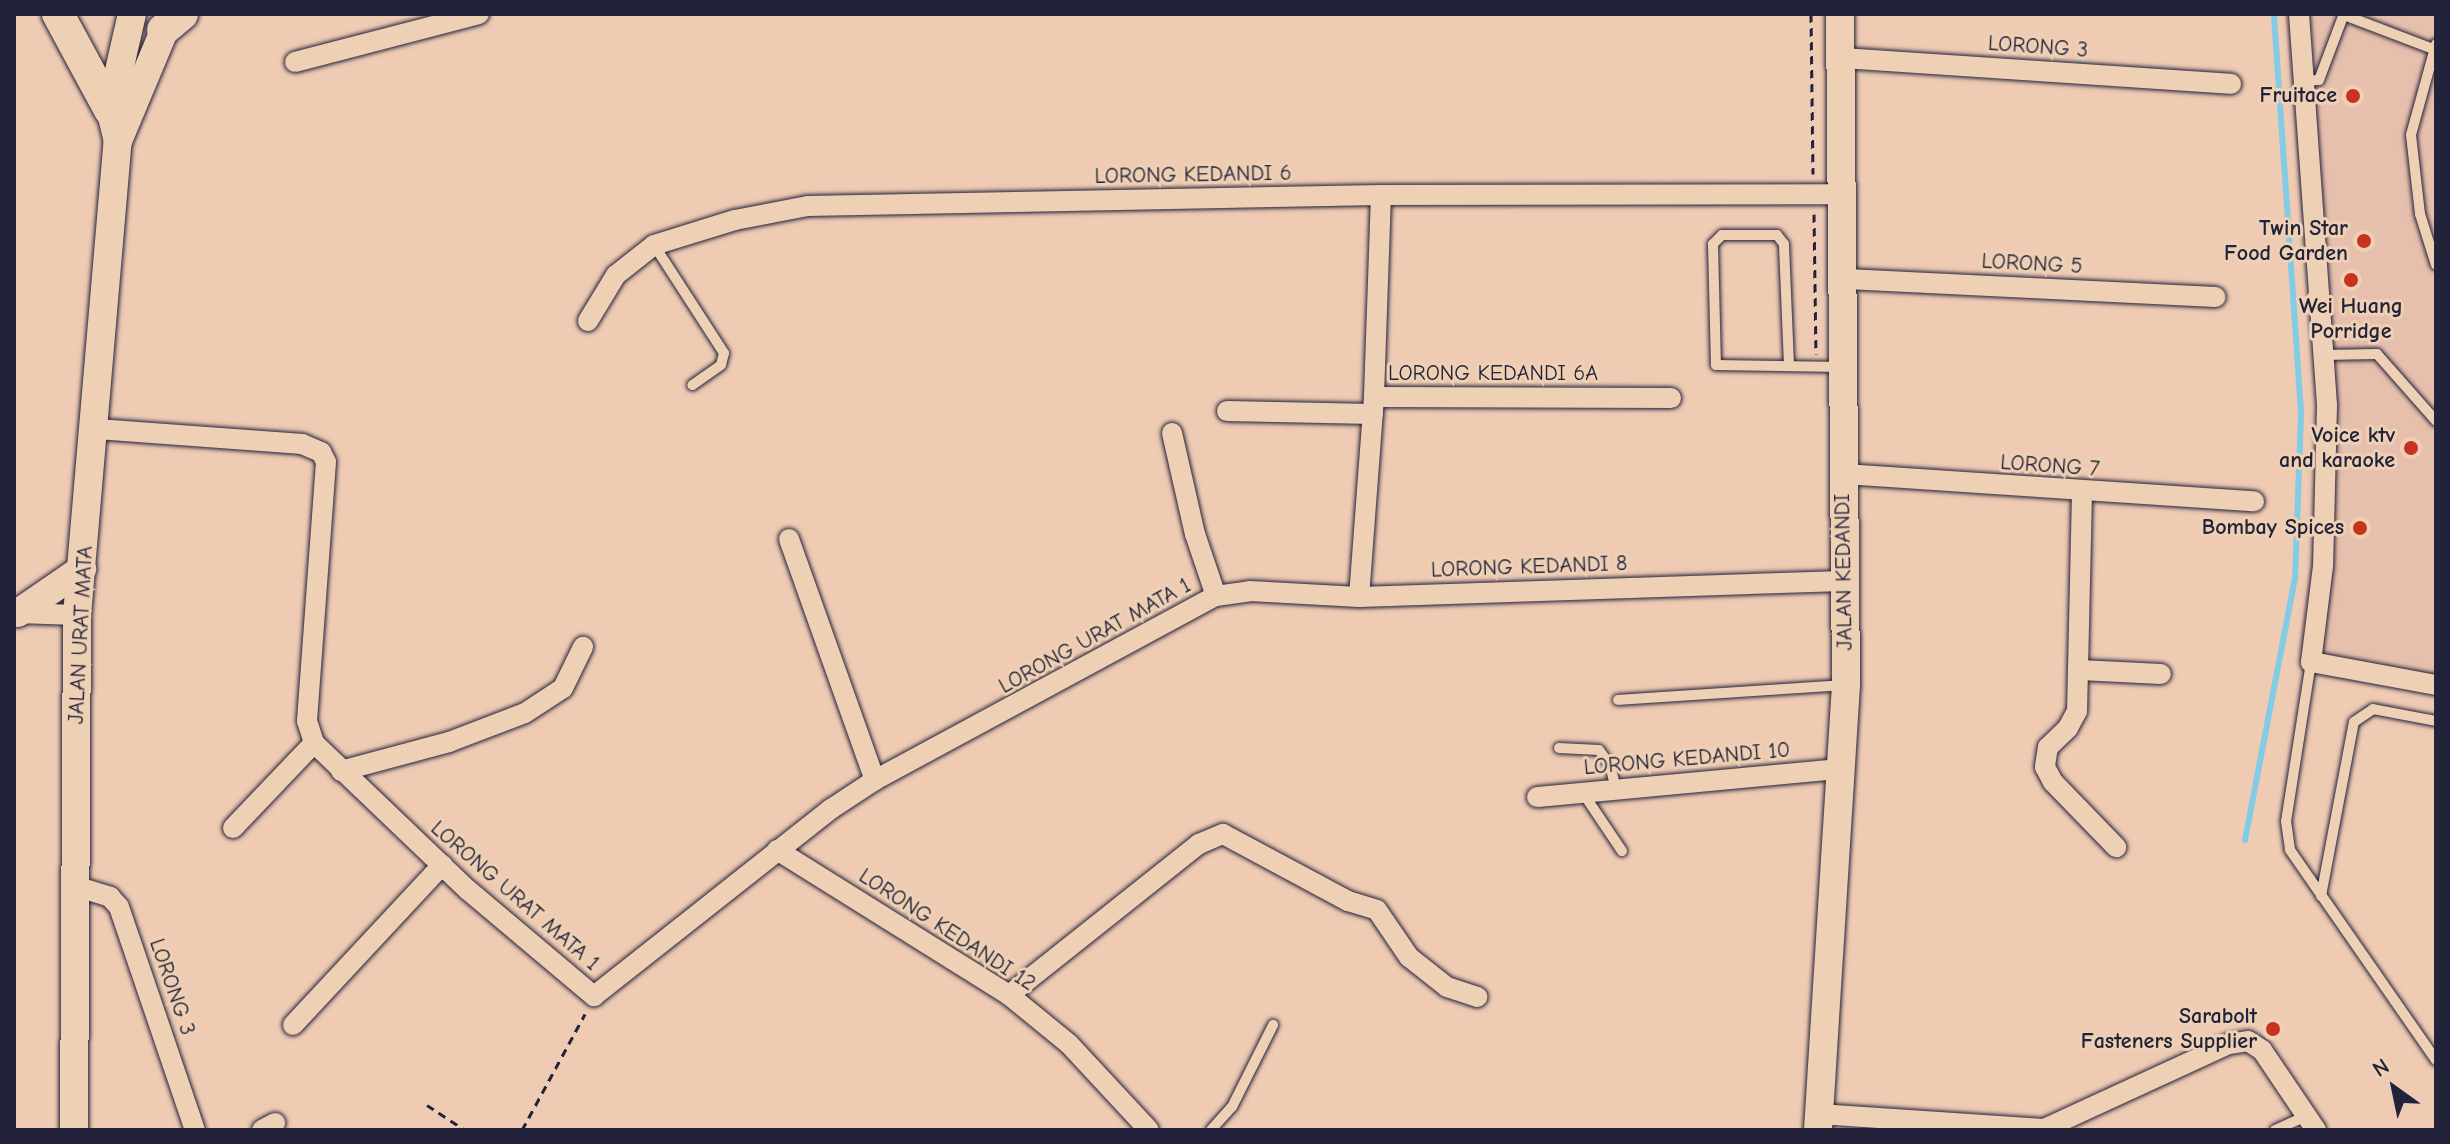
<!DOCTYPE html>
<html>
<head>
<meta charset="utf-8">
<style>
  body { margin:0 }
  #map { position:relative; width:2450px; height:1144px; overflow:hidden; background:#efcbb3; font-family:"Comic Neue",sans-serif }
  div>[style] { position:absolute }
  .built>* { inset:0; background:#e7bfad }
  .stream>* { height:6px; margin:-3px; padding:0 3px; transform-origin:3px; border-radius:3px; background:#84cbe5 }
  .path>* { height:3px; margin-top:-1.5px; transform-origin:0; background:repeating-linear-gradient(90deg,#22223b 0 8px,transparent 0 14px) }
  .roads { filter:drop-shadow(0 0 2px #22223b) drop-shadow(0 0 2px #22223b) }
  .lane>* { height:10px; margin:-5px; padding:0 5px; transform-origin:5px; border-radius:5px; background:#eed0b4 }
  .street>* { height:20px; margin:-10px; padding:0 10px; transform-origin:10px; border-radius:10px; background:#eed0b4 }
  .secondary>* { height:28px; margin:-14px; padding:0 14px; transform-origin:14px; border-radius:14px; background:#eed0b4 }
  .primary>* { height:32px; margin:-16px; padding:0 16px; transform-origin:16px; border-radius:16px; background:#eed0b4 }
  .dots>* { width:22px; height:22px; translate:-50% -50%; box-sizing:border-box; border:4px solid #eed0b4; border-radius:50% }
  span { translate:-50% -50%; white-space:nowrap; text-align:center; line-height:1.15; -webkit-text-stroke:6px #eed0b4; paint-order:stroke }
  .street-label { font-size:22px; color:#22223b }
  .poi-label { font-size:22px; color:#22223b; font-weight:700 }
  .right { translate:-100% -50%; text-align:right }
  .frame { position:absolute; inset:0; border:16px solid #22223b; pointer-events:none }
  .north { position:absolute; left:2354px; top:1048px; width:80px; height:80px; -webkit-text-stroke:6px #eed0b4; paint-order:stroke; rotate:327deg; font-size:22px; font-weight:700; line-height:32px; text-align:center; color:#22223b }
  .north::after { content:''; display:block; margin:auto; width:28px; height:36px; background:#22223b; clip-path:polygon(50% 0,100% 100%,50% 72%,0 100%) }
</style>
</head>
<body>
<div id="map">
  <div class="built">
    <i style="clip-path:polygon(2285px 14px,2436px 14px,2436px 679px,2297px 654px,2312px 554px,2318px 402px)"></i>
  </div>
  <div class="stream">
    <i style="left:2245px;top:840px;width:266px;rotate:-79.2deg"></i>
    <i style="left:2295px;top:579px;width:167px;rotate:-87.9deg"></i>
    <i style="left:2301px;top:412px;width:399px;rotate:-93.9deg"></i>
  </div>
  <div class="path">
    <i style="left:1811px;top:14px;width:160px;rotate:89.3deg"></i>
    <i style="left:1814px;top:214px;width:140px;rotate:89.2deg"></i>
    <i style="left:427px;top:1105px;width:45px;rotate:33.3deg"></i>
    <i style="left:522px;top:1130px;width:132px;rotate:-61.5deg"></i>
  </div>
  <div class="roads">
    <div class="lane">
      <i style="left:2344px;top:15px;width:95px;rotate:20.9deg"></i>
      <i style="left:2436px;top:44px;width:94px;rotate:105.4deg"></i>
      <i style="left:2411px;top:135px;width:80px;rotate:83.5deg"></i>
      <i style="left:2420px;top:214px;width:53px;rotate:72.6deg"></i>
      <i style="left:2304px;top:81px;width:15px;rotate:-4deg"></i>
      <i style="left:2319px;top:80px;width:71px;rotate:-69.3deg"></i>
      <i style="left:654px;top:245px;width:129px;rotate:57.1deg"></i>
      <i style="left:724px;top:353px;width:12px;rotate:104deg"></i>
      <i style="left:721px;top:365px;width:35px;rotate:145deg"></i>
      <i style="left:2323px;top:355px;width:54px;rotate:-1.1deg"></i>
      <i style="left:2377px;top:354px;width:89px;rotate:48.6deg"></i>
      <i style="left:1789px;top:365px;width:121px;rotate:-92.4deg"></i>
      <i style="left:1784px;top:244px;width:11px;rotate:-128deg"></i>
      <i style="left:1777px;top:235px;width:55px;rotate:180deg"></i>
      <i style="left:1722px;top:235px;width:13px;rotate:135deg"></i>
      <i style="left:1713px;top:244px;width:121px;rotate:88.6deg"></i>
      <i style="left:1716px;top:365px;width:126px;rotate:0.9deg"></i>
      <i style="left:2311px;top:662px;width:161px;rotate:98.9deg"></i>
      <i style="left:2286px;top:821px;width:29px;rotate:82deg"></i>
      <i style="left:2290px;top:850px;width:256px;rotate:55.2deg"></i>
      <i style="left:1618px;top:700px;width:226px;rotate:-3.8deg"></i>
      <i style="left:1559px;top:748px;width:40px;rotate:2.9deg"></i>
      <i style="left:1599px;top:750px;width:19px;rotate:54deg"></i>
      <i style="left:1610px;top:765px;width:25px;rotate:76deg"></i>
      <i style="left:1583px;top:793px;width:70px;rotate:56.1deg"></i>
      <i style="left:2321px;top:896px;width:177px;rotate:-79.3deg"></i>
      <i style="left:2354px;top:722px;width:23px;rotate:-34deg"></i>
      <i style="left:2373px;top:709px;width:64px;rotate:10.8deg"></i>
      <i style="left:1211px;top:1130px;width:31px;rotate:-48deg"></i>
      <i style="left:1232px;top:1107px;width:92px;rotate:-63.4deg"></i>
      <i style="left:2275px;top:1130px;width:34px;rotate:-24deg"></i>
    </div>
    <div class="street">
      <i style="left:2299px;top:14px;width:392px;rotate:85.9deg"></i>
      <i style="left:2327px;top:405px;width:161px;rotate:91.4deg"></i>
      <i style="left:2323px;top:566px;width:97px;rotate:97.1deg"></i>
      <i style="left:2311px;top:662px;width:127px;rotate:10.4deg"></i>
      <i style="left:1841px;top:58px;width:391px;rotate:3.8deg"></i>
      <i style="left:295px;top:62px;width:190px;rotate:-14.6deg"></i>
      <i style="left:1381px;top:195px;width:202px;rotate:92deg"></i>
      <i style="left:1374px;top:397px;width:297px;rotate:0.2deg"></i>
      <i style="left:1846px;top:279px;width:370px;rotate:2.8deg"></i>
      <i style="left:588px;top:321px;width:54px;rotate:-58.7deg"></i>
      <i style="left:616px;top:275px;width:48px;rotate:-38.3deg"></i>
      <i style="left:654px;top:245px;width:85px;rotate:-17.2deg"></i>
      <i style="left:735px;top:220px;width:74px;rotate:-10.9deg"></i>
      <i style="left:808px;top:206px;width:573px;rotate:-1.1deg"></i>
      <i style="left:1381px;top:195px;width:459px;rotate:-0.1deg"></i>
      <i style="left:1227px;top:411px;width:146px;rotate:1.2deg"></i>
      <i style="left:97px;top:429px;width:206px;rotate:4.2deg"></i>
      <i style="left:302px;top:444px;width:21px;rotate:23deg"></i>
      <i style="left:321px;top:452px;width:11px;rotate:63deg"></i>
      <i style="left:326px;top:462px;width:260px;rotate:94.2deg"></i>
      <i style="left:307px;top:721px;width:23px;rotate:72deg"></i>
      <i style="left:314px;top:743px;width:213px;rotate:43.7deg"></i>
      <i style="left:468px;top:890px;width:165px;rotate:40.1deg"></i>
      <i style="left:594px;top:996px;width:302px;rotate:-38.3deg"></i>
      <i style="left:831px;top:809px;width:53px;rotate:-33.4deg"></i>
      <i style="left:875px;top:780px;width:387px;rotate:-28.4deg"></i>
      <i style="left:1216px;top:596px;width:34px;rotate:-8deg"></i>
      <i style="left:1250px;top:591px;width:109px;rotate:3.2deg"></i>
      <i style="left:1359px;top:597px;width:484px;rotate:-1.9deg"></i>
      <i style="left:1172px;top:433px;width:104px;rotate:77.2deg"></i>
      <i style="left:1195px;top:534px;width:65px;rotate:71.3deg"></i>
      <i style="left:1843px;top:474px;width:412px;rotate:3.8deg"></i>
      <i style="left:2082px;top:493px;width:218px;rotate:91.3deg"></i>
      <i style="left:2077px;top:711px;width:19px;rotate:118deg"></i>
      <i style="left:2068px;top:728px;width:28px;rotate:136deg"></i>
      <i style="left:2048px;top:747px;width:20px;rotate:99deg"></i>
      <i style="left:2045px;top:767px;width:17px;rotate:62deg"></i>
      <i style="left:2053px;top:782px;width:91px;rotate:45.9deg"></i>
      <i style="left:789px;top:539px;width:256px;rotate:70.4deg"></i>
      <i style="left:1359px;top:597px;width:201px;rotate:-85.7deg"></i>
      <i style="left:17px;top:613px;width:60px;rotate:1.9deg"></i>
      <i style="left:2080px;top:670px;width:81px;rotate:2.8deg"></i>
      <i style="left:341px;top:771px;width:112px;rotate:-15deg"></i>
      <i style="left:449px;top:742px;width:81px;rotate:-20.9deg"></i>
      <i style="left:525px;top:713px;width:45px;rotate:-33.3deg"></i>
      <i style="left:563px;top:688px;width:46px;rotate:-64deg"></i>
      <i style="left:1537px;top:797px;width:305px;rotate:-5.3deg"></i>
      <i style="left:233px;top:828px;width:117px;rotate:-46.4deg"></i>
      <i style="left:777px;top:850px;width:274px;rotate:32deg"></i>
      <i style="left:1009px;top:995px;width:77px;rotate:39.2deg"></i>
      <i style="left:1069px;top:1044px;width:117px;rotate:47.1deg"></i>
      <i style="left:75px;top:886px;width:37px;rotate:17deg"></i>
      <i style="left:110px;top:897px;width:13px;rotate:48deg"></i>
      <i style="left:119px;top:907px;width:236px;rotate:71.2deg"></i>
      <i style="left:1009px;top:995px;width:243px;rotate:-38.5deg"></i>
      <i style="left:1199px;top:844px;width:26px;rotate:-23deg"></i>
      <i style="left:1223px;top:834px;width:142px;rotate:28.2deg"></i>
      <i style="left:1348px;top:901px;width:30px;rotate:17deg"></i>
      <i style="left:1377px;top:910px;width:57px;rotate:55.8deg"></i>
      <i style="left:1409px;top:957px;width:48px;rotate:38.3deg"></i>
      <i style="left:1447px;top:987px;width:32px;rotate:18deg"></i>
      <i style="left:293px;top:1025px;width:219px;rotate:-47deg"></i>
      <i style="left:1819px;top:1114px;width:225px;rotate:3.8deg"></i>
      <i style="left:2044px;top:1129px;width:204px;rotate:-24.7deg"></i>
      <i style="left:2229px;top:1044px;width:19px;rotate:-9deg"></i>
      <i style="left:2248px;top:1041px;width:17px;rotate:33deg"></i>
      <i style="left:2262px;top:1050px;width:97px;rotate:56deg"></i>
      <i style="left:262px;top:1130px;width:15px;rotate:-28deg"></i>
    </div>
    <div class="secondary">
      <i style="left:118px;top:141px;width:138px;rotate:-67.3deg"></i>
      <i style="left:18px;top:613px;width:78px;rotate:-34.5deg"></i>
      <i style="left:74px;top:1130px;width:515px;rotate:-89.67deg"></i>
      <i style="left:77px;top:615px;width:476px;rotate:-85.1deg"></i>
      <i style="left:118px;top:141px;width:32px;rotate:-104deg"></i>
      <i style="left:110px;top:110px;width:98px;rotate:-77.1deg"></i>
      <i style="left:1818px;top:1130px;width:446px;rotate:-86.4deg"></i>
      <i style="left:1846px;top:685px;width:671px;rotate:-90.51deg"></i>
    </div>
    <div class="primary">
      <i style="left:58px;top:14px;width:109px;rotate:61.6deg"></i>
      <i style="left:163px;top:30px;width:25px;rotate:-40deg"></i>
    </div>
  </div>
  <div class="dots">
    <i style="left:2353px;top:96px;background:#c8321e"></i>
    <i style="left:2364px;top:241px;background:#c8321e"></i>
    <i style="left:2351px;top:280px;background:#c8321e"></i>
    <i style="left:2411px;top:448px;background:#c8321e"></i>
    <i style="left:2360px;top:528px;background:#c8321e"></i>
    <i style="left:2273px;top:1029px;background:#c8321e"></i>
  </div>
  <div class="street-label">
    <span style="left:2038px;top:47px;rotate:4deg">LORONG 3</span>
    <span style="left:1193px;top:175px;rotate:-1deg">LORONG KEDANDI 6</span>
    <span style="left:2032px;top:264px;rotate:3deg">LORONG 5</span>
    <span style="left:1493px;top:374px">LORONG KEDANDI 6A</span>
    <span style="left:2050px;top:466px;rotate:4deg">LORONG 7</span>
    <span style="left:1529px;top:567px;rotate:-2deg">LORONG KEDANDI 8</span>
    <span style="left:1844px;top:572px;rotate:-91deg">JALAN KEDANDI</span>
    <span style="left:81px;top:635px;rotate:-87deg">JALAN URAT MATA</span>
    <span style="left:1095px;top:636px;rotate:-29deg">LORONG URAT MATA 1</span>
    <span style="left:1687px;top:759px;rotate:-5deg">LORONG KEDANDI 10</span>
    <span style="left:515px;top:896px;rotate:41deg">LORONG URAT MATA 1</span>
    <span style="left:947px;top:930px;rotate:33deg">LORONG KEDANDI 12</span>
    <span style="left:172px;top:987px;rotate:71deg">LORONG 3</span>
  </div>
  <div class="poi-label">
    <span class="right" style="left:2337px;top:96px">Fruitace</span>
    <span class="right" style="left:2348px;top:241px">Twin Star<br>Food Garden</span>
    <span style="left:2351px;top:319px">Wei Huang<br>Porridge</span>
    <span class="right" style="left:2395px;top:448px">Voice ktv<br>and karaoke</span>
    <span class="right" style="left:2344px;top:528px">Bombay Spices</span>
    <span class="right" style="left:2257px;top:1029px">Sarabolt<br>Fasteners Supplier</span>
  </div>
  <div class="frame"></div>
  <div class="north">N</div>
</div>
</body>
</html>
